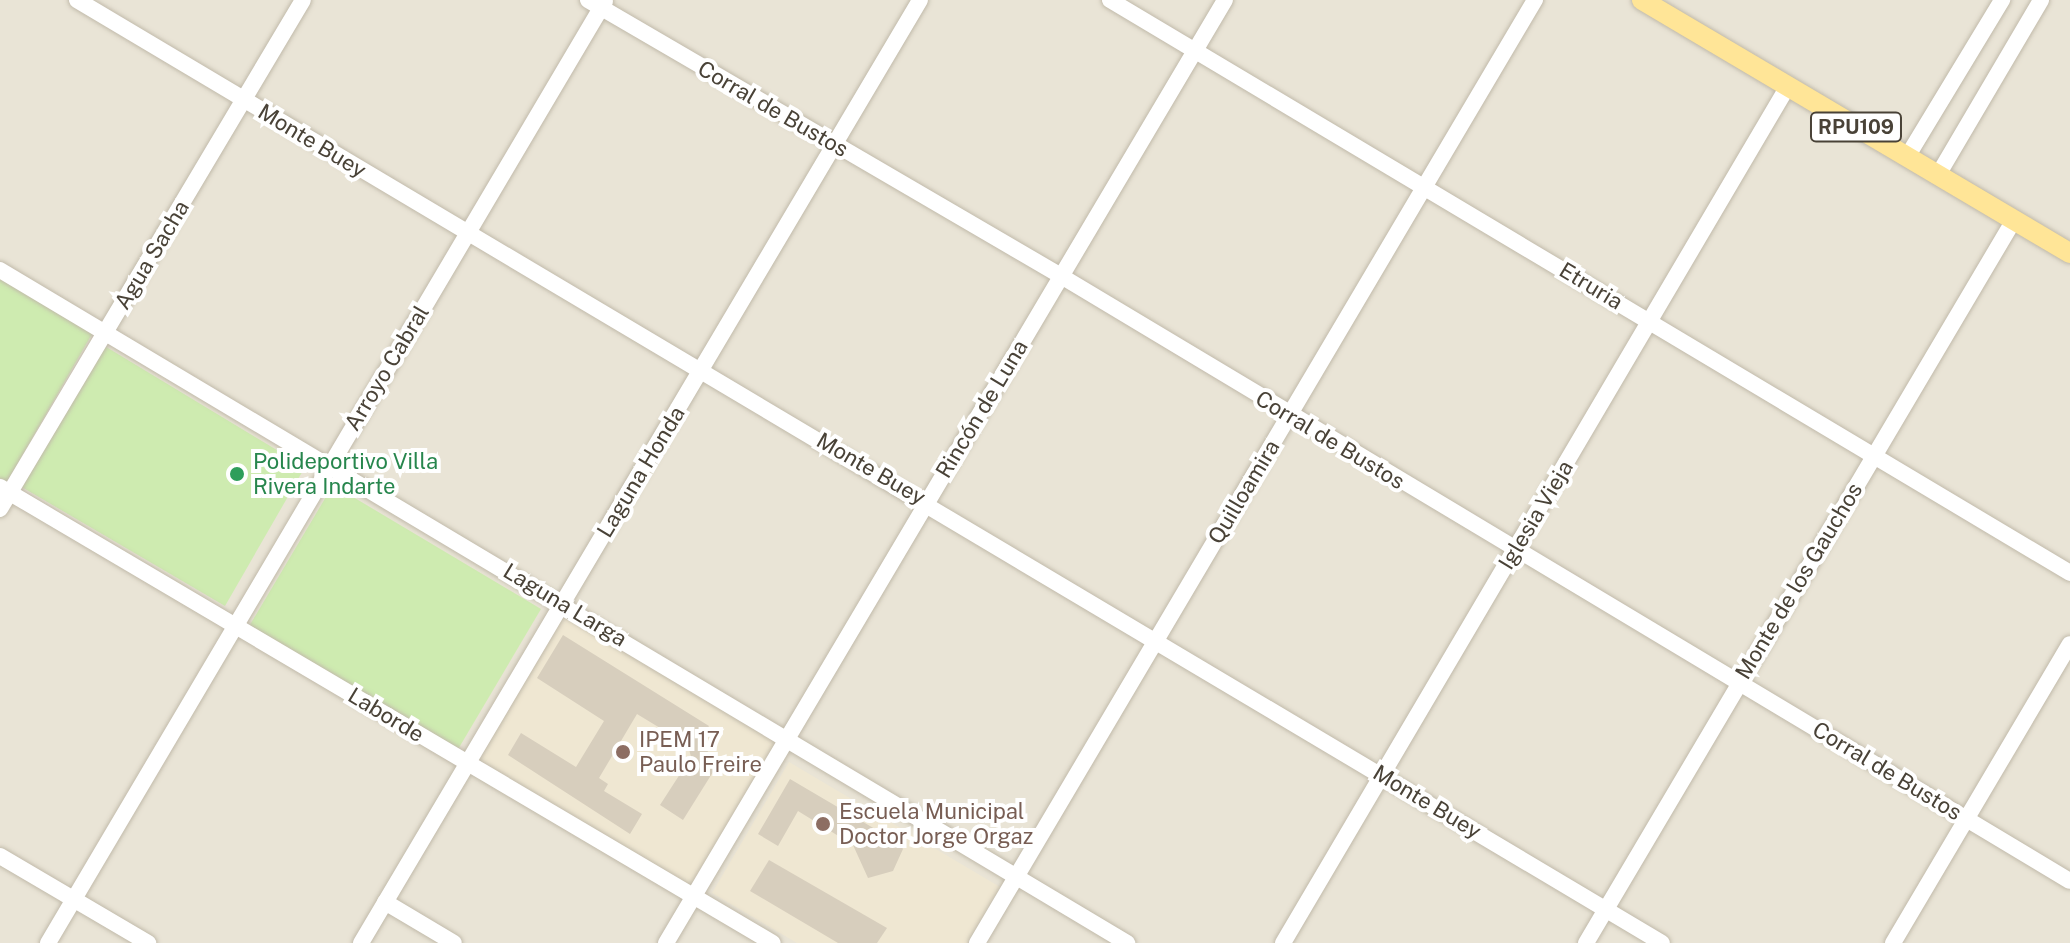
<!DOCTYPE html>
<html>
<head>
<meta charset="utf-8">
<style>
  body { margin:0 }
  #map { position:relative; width:2070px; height:943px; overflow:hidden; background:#f5f2e9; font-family:"Public Sans",sans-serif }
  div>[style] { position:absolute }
  .residential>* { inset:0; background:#e9e4d6 }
  .education>* { inset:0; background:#efe7d2 }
  .green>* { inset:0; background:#ceebb0 }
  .building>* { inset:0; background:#d7cebd }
  .roads { filter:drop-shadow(0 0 2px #c1baaa) drop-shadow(0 0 2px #c1baaa) }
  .minor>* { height:16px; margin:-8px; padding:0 8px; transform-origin:8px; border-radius:8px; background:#fff }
  .major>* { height:20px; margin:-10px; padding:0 10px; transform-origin:10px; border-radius:10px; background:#ffe597 }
  .dots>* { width:22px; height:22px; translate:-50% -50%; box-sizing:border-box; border:4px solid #fff; border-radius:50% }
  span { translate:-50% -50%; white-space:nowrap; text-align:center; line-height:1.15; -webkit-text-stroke:8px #fff; paint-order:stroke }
  .shield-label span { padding:2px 6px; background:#fff; border:2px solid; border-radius:6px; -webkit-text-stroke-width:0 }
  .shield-label { font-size:20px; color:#494237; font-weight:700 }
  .street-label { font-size:22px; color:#494237 }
  .leisure-label { font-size:22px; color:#27864d }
  .left { translate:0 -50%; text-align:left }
  .education-label { font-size:22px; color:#785e54 }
</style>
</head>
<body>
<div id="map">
  <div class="residential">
    <i style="clip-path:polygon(0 0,2070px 0,2070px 943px,0 943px)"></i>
  </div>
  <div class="education">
    <i style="clip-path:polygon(563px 614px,777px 741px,693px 887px,468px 764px)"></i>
    <i style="clip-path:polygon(789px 762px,1000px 887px,967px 943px,797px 943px,712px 893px)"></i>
  </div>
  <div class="green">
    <i style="clip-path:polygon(0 278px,92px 334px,7px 482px,0 478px)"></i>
    <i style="clip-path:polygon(103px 345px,305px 467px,225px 606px,20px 486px)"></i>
    <i style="clip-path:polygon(333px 485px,541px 609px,457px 751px,248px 628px)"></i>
  </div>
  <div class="building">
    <i style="clip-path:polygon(563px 635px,709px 726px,703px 735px,710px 759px,718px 764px,683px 820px,660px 805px,691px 757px,688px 745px,637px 714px,599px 778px,608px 784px,604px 791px,642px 814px,630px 834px,508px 755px,521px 733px,576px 767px,604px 721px,537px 678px)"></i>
    <i style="clip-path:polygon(790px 779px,875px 829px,890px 831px,903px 849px,893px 871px,868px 878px,853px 845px,798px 811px,778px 846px,758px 834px)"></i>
    <i style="clip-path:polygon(769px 860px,887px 928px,877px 943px,838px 943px,750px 891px)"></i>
  </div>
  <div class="roads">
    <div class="minor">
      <i style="left:77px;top:0;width:1844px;rotate:30.75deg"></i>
      <i style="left:588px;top:0;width:548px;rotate:30.26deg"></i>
      <i style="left:1061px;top:276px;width:1176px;rotate:30.95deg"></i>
      <i style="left:1110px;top:0;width:1118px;rotate:30.83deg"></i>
      <i style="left:1907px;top:157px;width:184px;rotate:-58.8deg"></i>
      <i style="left:1938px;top:175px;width:203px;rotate:-59.5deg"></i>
      <i style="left:0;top:270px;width:1313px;rotate:30.84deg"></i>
      <i style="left:0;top:487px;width:897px;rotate:30.54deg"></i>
      <i style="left:0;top:509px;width:592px;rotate:-59.24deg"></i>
      <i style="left:0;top:856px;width:172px;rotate:30.4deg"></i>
      <i style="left:385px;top:902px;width:80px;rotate:30.7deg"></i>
      <i style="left:48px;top:943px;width:1094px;rotate:-59.4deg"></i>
      <i style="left:361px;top:943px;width:1096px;rotate:-59.34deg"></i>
      <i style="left:666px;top:943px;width:1096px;rotate:-59.34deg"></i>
      <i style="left:977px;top:943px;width:1096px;rotate:-59.39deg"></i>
      <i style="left:1283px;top:943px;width:995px;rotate:-59.49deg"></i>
      <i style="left:1586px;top:943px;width:840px;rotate:-59.38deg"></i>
      <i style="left:1893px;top:943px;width:347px;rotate:-59.4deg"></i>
    </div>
    <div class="major">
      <i style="left:1642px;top:0;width:497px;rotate:30.6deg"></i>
    </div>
  </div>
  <div class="dots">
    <i style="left:237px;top:474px;background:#2e9e5b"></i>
    <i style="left:623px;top:752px;background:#8d6e63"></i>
    <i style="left:823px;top:824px;background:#8d6e63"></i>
  </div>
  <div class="shield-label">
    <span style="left:1856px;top:127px">RPU109</span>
  </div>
  <div class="street-label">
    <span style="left:773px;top:109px;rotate:30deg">Corral de Bustos</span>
    <span style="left:312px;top:141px;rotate:31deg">Monte Buey</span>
    <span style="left:152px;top:255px;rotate:-59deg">Agua Sacha</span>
    <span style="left:1591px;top:286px;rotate:31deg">Etruria</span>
    <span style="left:387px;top:368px;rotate:-59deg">Arroyo Cabral</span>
    <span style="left:982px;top:409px;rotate:-59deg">Rincón de Luna</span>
    <span style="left:1330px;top:440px;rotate:31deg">Corral de Bustos</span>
    <span style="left:871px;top:469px;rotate:30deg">Monte Buey</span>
    <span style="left:641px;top:472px;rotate:-59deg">Laguna Honda</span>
    <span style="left:1244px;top:492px;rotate:-59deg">Quilloamira</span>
    <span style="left:1536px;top:515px;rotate:-59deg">Iglesia Vieja</span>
    <span style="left:1799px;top:581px;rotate:-59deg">Monte de los Gauchos</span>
    <span style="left:565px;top:605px;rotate:31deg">Laguna Larga</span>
    <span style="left:386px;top:715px;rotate:31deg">Laborde</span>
    <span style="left:1887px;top:771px;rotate:31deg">Corral de Bustos</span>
    <span style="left:1427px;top:802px;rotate:31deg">Monte Buey</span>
  </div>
  <div class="leisure-label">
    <span class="left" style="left:253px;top:474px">Polideportivo Villa<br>Rivera Indarte</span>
  </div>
  <div class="education-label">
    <span class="left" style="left:639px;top:752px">IPEM 17<br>Paulo Freire</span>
    <span class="left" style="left:839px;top:824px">Escuela Municipal<br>Doctor Jorge Orgaz</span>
  </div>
</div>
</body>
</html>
